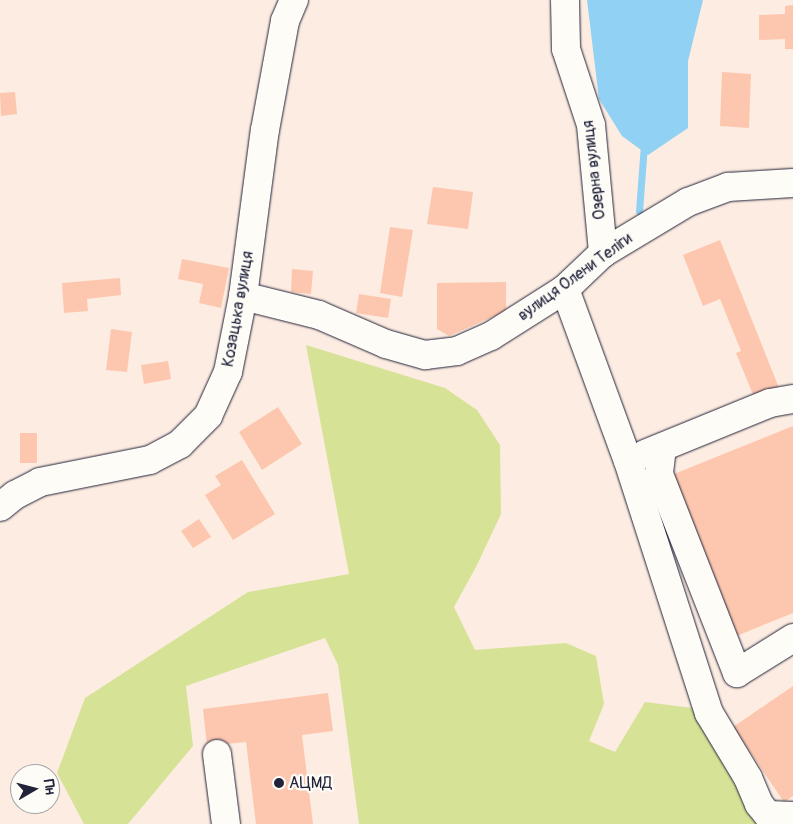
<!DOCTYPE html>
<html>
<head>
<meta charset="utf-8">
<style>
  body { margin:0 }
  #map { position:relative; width:793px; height:824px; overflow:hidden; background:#fdece1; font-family:Pangolin,sans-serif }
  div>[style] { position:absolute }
  .green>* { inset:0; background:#d6e396 }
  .water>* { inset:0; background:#91d1f3 }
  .stream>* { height:7px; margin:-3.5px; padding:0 3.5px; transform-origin:3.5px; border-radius:3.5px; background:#91d1f3 }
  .building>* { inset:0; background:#fdc7af }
  .roads { filter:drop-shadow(0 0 1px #22223b) drop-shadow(0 0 1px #22223b) }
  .minor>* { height:28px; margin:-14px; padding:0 14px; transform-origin:14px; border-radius:14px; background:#fdfcf7 }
  .dots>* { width:14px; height:14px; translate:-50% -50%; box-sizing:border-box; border:2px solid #fdfcf7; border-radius:50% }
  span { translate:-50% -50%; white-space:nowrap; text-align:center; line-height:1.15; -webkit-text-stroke:4.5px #fdfcf7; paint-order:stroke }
  .street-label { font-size:16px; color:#22223b }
  .poi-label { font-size:16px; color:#22223b }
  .left { translate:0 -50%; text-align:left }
  .north { position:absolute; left:10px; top:764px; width:50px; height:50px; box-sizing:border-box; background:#fdfcf7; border:1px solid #a5a5ac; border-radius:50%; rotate:82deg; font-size:14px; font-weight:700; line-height:20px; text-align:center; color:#22223b }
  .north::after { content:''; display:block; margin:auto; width:18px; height:22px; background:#22223b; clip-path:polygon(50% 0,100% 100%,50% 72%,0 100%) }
</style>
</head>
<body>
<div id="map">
  <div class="green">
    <i style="clip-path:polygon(306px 345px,445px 388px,477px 410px,500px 445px,501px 514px,476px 567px,454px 607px,475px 650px,566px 643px,596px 656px,604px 704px,589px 741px,615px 752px,645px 702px,716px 711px,780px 824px,359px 824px,338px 665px,325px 638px,186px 686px,193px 746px,128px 824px,84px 824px,57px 773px,85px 698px,248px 592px,349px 574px)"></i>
  </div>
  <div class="water">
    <i style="clip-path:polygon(587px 0,703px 0,688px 61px,688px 128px,648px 155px,622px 136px,599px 99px)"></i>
  </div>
  <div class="stream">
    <i style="left:639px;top:211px;width:67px;rotate:-85.7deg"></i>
  </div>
  <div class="building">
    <i style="clip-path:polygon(793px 5px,793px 49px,785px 49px,785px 39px,759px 40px,759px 15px,785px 14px,785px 6px)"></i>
    <i style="clip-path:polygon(722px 72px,751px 74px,749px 128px,720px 126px)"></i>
    <i style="clip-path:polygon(15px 92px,17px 114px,1px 116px,0 93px)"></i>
    <i style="clip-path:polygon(433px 187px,473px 192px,468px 229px,427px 224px)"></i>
    <i style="clip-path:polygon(390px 227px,413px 230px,402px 297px,380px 293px)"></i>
    <i style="clip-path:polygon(720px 240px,781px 393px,756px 402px,736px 353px,741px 351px,720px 299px,703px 306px,683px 255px)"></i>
    <i style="clip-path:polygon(182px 259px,229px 268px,221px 308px,199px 303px,203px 284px,178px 279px)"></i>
    <i style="clip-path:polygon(292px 269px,313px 271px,311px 294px,291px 292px)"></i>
    <i style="clip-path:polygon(120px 278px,121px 295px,87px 299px,88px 311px,64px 313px,62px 283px)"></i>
    <i style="clip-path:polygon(506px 282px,506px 311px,449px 336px,437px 329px,437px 283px)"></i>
    <i style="clip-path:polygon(359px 294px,391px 299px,388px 318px,356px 313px)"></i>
    <i style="clip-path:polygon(111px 329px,132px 332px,127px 372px,106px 370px)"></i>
    <i style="clip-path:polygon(168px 361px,171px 379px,144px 384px,141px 365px)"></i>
    <i style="clip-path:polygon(278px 407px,302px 444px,262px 470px,239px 432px)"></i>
    <i style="clip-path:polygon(793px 426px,793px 613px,734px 637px,669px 476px)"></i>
    <i style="clip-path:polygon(20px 433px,37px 433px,37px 463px,20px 463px)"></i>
    <i style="clip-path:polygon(242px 460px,275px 514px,233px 540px,205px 495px,221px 485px,215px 476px)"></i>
    <i style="clip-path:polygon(199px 519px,211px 537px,193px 548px,181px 531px)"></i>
    <i style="clip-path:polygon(793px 686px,793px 796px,784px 802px,733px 727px)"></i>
    <i style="clip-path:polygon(328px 693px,333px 731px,302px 735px,313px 824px,256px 824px,246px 742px,207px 746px,203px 709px)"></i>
  </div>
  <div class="roads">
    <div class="minor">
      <i style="left:565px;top:0;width:49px;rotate:88.8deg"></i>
      <i style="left:566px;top:49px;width:80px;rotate:71.8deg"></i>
      <i style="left:591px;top:125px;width:129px;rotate:84.6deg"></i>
      <i style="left:565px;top:289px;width:183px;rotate:69.9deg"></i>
      <i style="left:628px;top:461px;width:265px;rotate:72.2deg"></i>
      <i style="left:709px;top:713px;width:76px;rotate:59deg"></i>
      <i style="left:748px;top:778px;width:28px;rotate:67deg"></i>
      <i style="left:759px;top:804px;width:14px;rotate:51deg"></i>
      <i style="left:768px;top:815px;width:25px;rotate:2deg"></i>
      <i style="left:243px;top:296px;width:78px;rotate:14deg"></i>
      <i style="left:319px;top:315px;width:73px;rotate:23.4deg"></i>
      <i style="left:386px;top:344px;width:41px;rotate:15.8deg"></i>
      <i style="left:425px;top:355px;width:32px;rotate:-7deg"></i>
      <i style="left:457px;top:351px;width:37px;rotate:-24deg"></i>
      <i style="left:491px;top:336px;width:88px;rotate:-32.4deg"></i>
      <i style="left:565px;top:289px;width:52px;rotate:-43.5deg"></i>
      <i style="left:603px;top:253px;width:99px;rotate:-31deg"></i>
      <i style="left:688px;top:202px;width:43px;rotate:-20.6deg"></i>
      <i style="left:728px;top:187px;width:65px;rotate:-3.5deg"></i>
      <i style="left:662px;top:448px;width:26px;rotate:97deg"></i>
      <i style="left:659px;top:474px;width:214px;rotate:68.6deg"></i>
      <i style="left:737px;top:673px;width:66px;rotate:-32deg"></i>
      <i style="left:645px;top:454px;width:135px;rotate:-22.2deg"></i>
      <i style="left:770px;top:403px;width:23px;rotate:-10deg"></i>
      <i style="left:0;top:507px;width:19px;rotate:-39deg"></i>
      <i style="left:15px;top:495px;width:28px;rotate:-27deg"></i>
      <i style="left:40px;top:482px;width:112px;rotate:-11.3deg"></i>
      <i style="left:150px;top:460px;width:34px;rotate:-28deg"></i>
      <i style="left:180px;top:444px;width:40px;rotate:-45deg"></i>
      <i style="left:208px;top:416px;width:48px;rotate:-65.6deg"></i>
      <i style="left:228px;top:372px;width:77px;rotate:-78.8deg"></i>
      <i style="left:243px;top:296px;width:167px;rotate:-82.5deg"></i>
      <i style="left:265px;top:130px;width:111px;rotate:-79.6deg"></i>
      <i style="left:285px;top:21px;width:23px;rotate:-67deg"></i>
      <i style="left:217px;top:754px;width:71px;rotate:82.7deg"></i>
    </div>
  </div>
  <div class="dots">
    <i style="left:279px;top:783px;background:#22223b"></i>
  </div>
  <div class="street-label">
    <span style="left:594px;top:170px;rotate:-97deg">Озерна вулиця</span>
    <span style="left:575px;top:277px;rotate:-36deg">вулиця Олени Теліги</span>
    <span style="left:238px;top:309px;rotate:-80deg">Козацька вулиця</span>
  </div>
  <div class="poi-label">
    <span class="left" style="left:289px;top:783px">АЦМД</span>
  </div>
  <div class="north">Пн</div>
</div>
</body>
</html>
